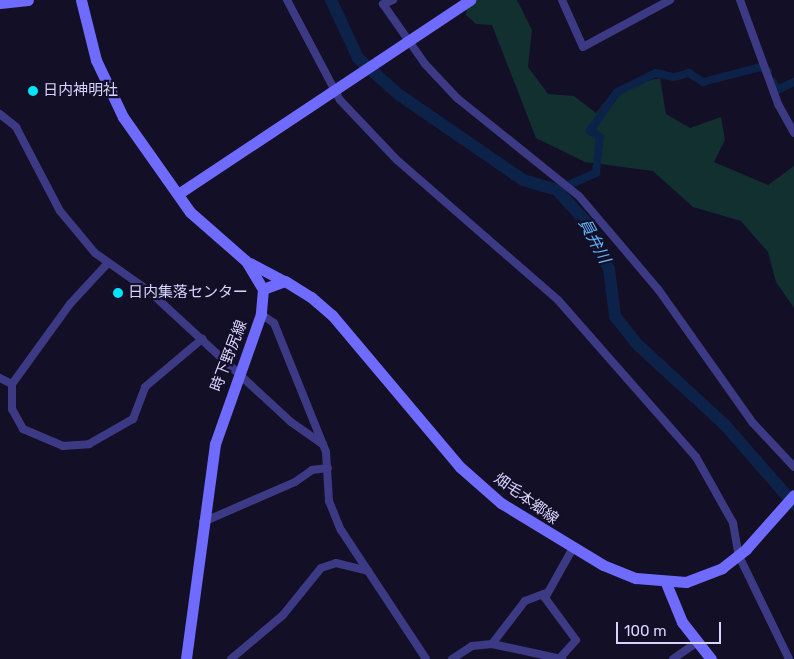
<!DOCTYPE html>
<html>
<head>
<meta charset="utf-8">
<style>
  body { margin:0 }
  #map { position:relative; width:794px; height:659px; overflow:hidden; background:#130f26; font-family:Rubik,"Noto Sans JP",sans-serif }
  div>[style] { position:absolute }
  .green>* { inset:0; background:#12302f }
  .canal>* { height:8px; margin:-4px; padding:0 4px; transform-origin:4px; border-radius:4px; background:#0c2248 }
  .river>* { height:12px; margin:-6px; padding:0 6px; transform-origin:6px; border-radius:6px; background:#0c2248 }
  .building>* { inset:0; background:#241b47 }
  .street>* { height:8px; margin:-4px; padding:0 4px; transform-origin:4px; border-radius:4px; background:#3d3a85 }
  .secondary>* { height:11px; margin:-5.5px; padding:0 5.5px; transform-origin:5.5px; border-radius:5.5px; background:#6f6bff }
  .dots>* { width:14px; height:14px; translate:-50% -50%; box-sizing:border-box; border:2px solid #130f26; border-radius:50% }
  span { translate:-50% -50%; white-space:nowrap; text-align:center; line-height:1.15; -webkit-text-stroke:4.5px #130f26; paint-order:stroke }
  .poi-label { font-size:15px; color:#d9d4ff }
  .left { translate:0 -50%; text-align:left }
  .street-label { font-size:15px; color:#d9d4ff }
  .water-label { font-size:16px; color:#62b6ff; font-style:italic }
  .scale { position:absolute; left:616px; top:622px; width:105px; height:22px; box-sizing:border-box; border:2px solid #d9d4ff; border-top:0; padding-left:6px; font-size:15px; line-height:18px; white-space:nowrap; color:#d9d4ff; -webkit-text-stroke:4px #130f26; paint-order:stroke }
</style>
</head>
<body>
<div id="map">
  <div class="green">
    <i style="clip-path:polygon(467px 0,517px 0,532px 30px,528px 67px,548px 94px,574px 96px,596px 113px,616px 88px,660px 78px,666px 114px,690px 128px,721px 117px,725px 140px,714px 162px,768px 185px,794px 166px,794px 308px,776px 282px,768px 252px,741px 221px,693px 207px,653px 171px,585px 162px,536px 138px,492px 25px,476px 24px,466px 15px)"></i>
  </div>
  <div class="canal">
    <i style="left:773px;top:82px;width:9px;rotate:63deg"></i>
    <i style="left:777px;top:90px;width:19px;rotate:-25deg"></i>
    <i style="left:557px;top:190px;width:43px;rotate:-23.6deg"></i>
    <i style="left:596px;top:173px;width:36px;rotate:-84deg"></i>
    <i style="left:600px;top:137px;width:12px;rotate:-149deg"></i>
    <i style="left:590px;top:131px;width:47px;rotate:-55.3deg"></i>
    <i style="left:617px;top:92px;width:43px;rotate:-26deg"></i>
    <i style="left:656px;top:73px;width:18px;rotate:13deg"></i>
    <i style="left:674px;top:77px;width:16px;rotate:-15deg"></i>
    <i style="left:689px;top:73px;width:17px;rotate:33deg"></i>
    <i style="left:703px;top:82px;width:59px;rotate:-14.7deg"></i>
    <i style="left:760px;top:67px;width:9px;rotate:27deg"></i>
  </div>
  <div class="river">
    <i style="left:331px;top:0;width:64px;rotate:65deg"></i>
    <i style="left:358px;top:58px;width:54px;rotate:42deg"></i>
    <i style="left:398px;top:94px;width:152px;rotate:34.5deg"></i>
    <i style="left:523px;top:180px;width:35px;rotate:16deg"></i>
    <i style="left:557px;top:190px;width:43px;rotate:47.8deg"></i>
    <i style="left:586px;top:222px;width:52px;rotate:63.9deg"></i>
    <i style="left:609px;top:269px;width:47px;rotate:82.7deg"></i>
    <i style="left:615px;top:316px;width:37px;rotate:52deg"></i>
    <i style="left:638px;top:345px;width:118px;rotate:42.6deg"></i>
    <i style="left:725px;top:425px;width:105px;rotate:48.9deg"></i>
  </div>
  <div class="building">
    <i style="clip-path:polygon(116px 285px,126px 296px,119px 301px,110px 291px)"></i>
  </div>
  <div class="street">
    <i style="left:287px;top:0;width:113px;rotate:62.1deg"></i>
    <i style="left:340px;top:100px;width:83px;rotate:46.5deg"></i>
    <i style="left:397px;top:160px;width:213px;rotate:41deg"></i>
    <i style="left:558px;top:300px;width:209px;rotate:48.7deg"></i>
    <i style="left:696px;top:457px;width:76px;rotate:60.7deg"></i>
    <i style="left:733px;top:523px;width:34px;rotate:80deg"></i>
    <i style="left:739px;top:556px;width:114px;rotate:64.1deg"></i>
    <i style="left:393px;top:0;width:11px;rotate:158deg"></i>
    <i style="left:383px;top:4px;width:73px;rotate:55deg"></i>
    <i style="left:425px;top:64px;width:47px;rotate:46.7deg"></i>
    <i style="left:457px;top:98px;width:156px;rotate:38.8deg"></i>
    <i style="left:579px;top:196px;width:122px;rotate:49.7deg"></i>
    <i style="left:658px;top:289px;width:164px;rotate:54.7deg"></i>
    <i style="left:753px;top:423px;width:60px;rotate:47deg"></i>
    <i style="left:562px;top:0;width:51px;rotate:65.9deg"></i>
    <i style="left:583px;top:47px;width:99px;rotate:-28.4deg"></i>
    <i style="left:740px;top:0;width:111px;rotate:69.9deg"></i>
    <i style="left:778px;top:104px;width:33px;rotate:61deg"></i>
    <i style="left:0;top:114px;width:21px;rotate:39deg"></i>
    <i style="left:16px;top:127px;width:95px;rotate:62.4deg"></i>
    <i style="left:60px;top:211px;width:55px;rotate:50.2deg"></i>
    <i style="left:95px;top:253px;width:66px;rotate:35.1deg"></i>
    <i style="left:149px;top:291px;width:193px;rotate:42.7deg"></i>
    <i style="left:291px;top:422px;width:39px;rotate:35deg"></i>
    <i style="left:107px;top:264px;width:54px;rotate:132.8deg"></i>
    <i style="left:70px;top:304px;width:99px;rotate:125.9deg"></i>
    <i style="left:12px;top:384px;width:25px;rotate:90deg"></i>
    <i style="left:12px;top:409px;width:23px;rotate:61deg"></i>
    <i style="left:23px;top:429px;width:43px;rotate:23deg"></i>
    <i style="left:63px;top:446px;width:26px;rotate:-4deg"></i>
    <i style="left:89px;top:444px;width:51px;rotate:-29.6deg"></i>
    <i style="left:133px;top:419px;width:34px;rotate:-69deg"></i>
    <i style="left:145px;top:387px;width:75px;rotate:-40.1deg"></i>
    <i style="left:261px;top:314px;width:16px;rotate:35deg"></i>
    <i style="left:274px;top:323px;width:139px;rotate:68deg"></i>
    <i style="left:326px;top:452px;width:49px;rotate:86.5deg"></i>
    <i style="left:329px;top:501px;width:31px;rotate:68deg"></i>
    <i style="left:341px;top:530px;width:154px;rotate:56.6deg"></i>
    <i style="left:0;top:378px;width:13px;rotate:27deg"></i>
    <i style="left:203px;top:522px;width:100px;rotate:-23.5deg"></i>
    <i style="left:295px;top:482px;width:21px;rotate:-35deg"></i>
    <i style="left:312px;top:470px;width:16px;rotate:-7deg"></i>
    <i style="left:492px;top:644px;width:54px;rotate:-52.5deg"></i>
    <i style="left:525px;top:601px;width:22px;rotate:-21deg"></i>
    <i style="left:560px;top:658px;width:24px;rotate:-48deg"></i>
    <i style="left:576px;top:640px;width:52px;rotate:-126.4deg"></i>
    <i style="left:545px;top:598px;width:57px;rotate:-60.8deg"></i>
    <i style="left:231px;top:659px;width:68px;rotate:-40.2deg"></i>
    <i style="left:283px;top:615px;width:60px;rotate:-51deg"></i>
    <i style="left:321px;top:568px;width:16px;rotate:-18deg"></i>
    <i style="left:336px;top:563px;width:33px;rotate:14deg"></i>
    <i style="left:452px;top:659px;width:24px;rotate:-33deg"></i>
    <i style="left:472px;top:646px;width:20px;rotate:-6deg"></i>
    <i style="left:492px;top:644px;width:72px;rotate:12.1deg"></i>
    <i style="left:673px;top:659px;width:29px;rotate:-35deg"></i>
  </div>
  <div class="secondary">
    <i style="left:81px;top:0;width:62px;rotate:76deg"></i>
    <i style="left:96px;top:60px;width:63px;rotate:64.7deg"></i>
    <i style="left:123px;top:117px;width:116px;rotate:54.8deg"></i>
    <i style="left:190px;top:212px;width:74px;rotate:41.2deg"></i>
    <i style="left:246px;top:261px;width:33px;rotate:59deg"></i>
    <i style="left:263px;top:289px;width:25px;rotate:95deg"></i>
    <i style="left:261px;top:314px;width:138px;rotate:109.5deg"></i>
    <i style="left:215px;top:444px;width:217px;rotate:97.7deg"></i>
    <i style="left:0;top:3px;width:28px;rotate:-6deg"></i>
    <i style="left:178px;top:194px;width:351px;rotate:-33.6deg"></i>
    <i style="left:250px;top:263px;width:38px;rotate:28deg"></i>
    <i style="left:263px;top:289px;width:23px;rotate:-20deg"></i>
    <i style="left:285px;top:281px;width:31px;rotate:32deg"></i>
    <i style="left:311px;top:297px;width:28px;rotate:41deg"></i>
    <i style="left:332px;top:315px;width:199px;rotate:49.9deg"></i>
    <i style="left:460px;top:467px;width:55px;rotate:41.3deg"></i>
    <i style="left:501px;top:503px;width:119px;rotate:31.3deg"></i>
    <i style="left:603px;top:565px;width:35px;rotate:22deg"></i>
    <i style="left:636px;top:578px;width:50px;rotate:4.6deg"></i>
    <i style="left:686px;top:582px;width:39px;rotate:-21deg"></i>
    <i style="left:722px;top:568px;width:31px;rotate:-38deg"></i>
    <i style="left:746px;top:549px;width:72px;rotate:-48.4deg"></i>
    <i style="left:666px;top:583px;width:42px;rotate:67.7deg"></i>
    <i style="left:682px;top:622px;width:47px;rotate:51.9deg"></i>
  </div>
  <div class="dots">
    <i style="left:33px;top:91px;background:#00e5ff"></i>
    <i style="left:118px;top:293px;background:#00e5ff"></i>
  </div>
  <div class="poi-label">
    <span class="left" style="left:43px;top:91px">日内神明社</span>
    <span class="left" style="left:128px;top:293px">日内集落センター</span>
  </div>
  <div class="street-label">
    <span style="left:229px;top:356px;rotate:-69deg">時下野尻線</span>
    <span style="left:526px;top:499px;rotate:36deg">畑毛本郷線</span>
  </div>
  <div class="water-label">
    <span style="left:594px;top:241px;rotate:62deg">員弁川</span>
  </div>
  <div class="scale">100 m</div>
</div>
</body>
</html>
